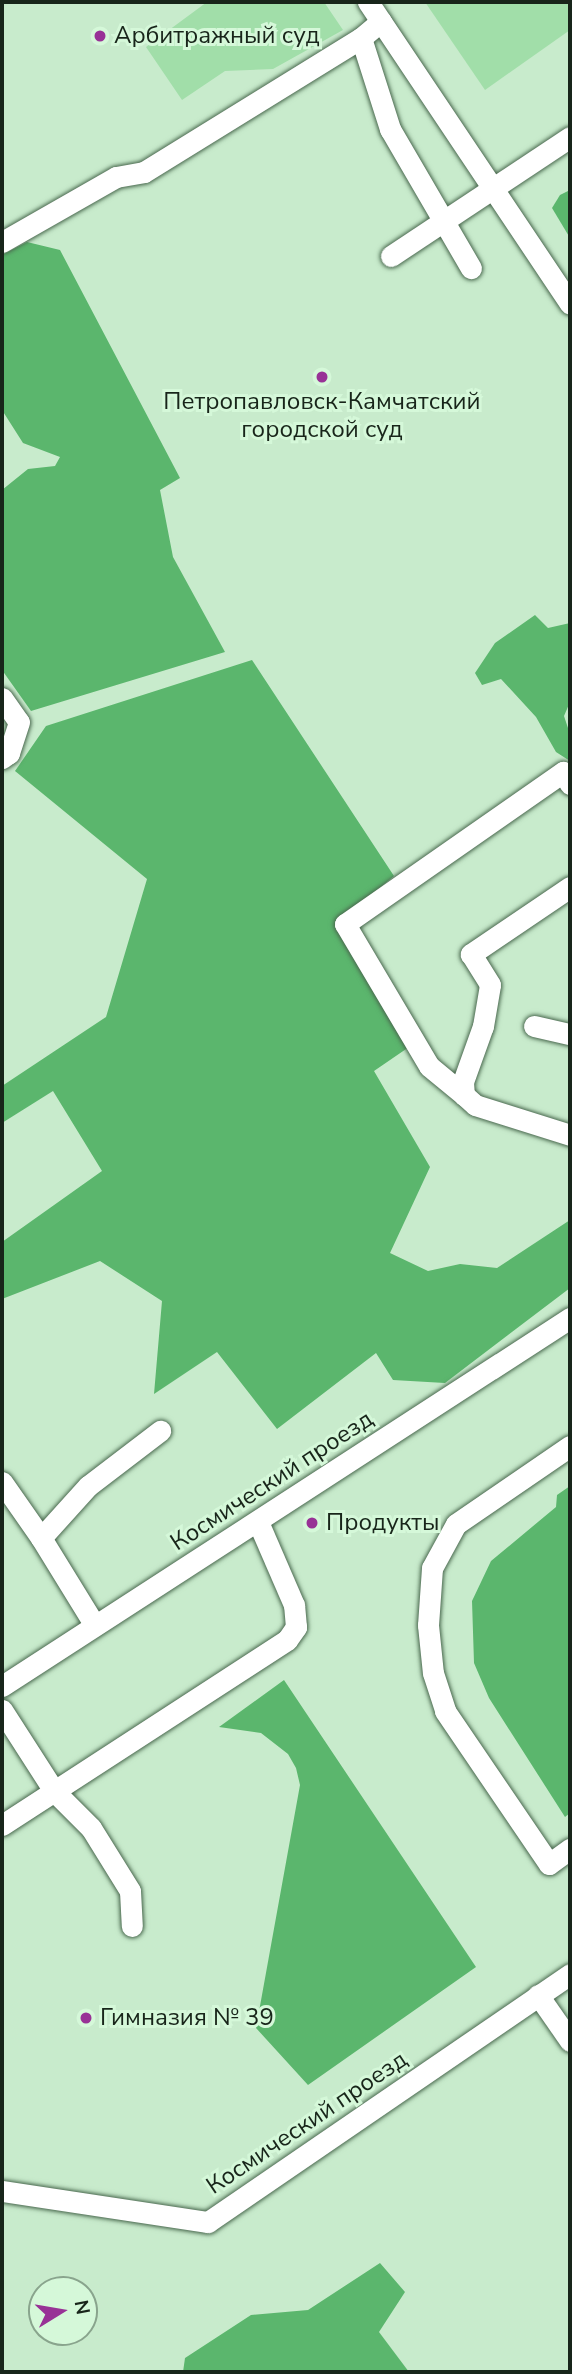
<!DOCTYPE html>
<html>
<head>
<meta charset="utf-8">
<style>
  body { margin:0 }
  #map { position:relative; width:572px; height:2374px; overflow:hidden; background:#c8ebcc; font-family:"Nunito Sans",sans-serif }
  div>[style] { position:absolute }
  .green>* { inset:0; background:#a1dea9 }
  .forest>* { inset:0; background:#5bb66d }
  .roads { filter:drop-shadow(0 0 2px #49684e) drop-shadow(0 0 2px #49684e) }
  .minor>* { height:21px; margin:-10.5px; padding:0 10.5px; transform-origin:10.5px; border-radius:10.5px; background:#fff }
  .dots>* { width:19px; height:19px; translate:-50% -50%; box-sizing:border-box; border:4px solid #d5f8d9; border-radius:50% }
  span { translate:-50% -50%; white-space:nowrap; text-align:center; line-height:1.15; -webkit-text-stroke:6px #d5f8d9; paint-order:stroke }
  .poi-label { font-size:24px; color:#18251a }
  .left { translate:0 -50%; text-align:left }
  .street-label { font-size:24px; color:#18251a }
  .frame { position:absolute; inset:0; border:4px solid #18251a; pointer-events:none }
  .north { position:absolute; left:28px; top:2276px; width:70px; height:70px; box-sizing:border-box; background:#d5f8d9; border:2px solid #89a48d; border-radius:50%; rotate:79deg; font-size:19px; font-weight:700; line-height:28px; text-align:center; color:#18251a }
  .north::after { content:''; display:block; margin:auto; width:24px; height:32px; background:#983296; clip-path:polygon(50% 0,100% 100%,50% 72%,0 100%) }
</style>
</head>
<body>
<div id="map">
  <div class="green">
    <i style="clip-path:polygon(207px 2px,324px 2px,343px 30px,273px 69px,225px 71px,182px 100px,146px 47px)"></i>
    <i style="clip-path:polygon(425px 2px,570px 2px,570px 30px,485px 90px)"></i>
  </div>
  <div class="forest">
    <i style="clip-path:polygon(570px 190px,570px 238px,552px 208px,560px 195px)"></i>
    <i style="clip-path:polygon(27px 242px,60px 250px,180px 478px,160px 490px,173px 557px,225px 652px,31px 711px,2px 670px,2px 490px,28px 469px,55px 466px,60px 457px,23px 443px,2px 410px,2px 255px)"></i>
    <i style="clip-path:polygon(535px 615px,548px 628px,570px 623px,570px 702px,564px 716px,570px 734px,570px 761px,556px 752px,536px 717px,501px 679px,482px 685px,475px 673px,495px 643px)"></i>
    <i style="clip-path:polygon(252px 660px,394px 876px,341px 920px,409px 1047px,374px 1071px,430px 1167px,390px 1253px,428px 1271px,460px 1264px,497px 1268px,570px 1220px,570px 1288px,445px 1383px,393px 1380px,376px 1353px,277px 1429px,217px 1352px,154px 1394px,162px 1301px,100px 1261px,2px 1299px,2px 1242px,102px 1171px,53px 1091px,2px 1123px,2px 1086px,106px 1017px,147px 879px,15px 771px,46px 726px)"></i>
    <i style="clip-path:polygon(570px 1486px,570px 1813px,565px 1817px,489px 1698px,474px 1663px,472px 1601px,491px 1561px,556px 1507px,557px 1495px)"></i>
    <i style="clip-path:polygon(284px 1680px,476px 1967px,308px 2085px,256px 2028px,300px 1785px,296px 1768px,288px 1754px,261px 1733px,219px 1727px)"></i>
    <i style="clip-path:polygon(380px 2263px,405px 2292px,379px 2332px,409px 2372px,183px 2372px,185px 2358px,251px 2315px,308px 2310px)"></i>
  </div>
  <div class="roads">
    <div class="minor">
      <i style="left:368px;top:2px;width:363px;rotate:56.2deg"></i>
      <i style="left:361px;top:38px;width:96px;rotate:72.3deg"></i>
      <i style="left:390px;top:129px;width:161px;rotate:59.8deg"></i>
      <i style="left:2px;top:242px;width:131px;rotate:-29.7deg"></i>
      <i style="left:116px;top:177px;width:28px;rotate:-10deg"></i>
      <i style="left:144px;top:172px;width:255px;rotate:-31.7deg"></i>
      <i style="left:361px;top:38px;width:26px;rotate:-40deg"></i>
      <i style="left:391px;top:256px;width:215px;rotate:-33.6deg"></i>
      <i style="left:2px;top:698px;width:29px;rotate:55deg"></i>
      <i style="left:19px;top:722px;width:33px;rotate:108deg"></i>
      <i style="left:9px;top:753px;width:9px;rotate:144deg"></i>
      <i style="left:570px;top:887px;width:120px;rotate:145.9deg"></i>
      <i style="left:471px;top:954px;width:36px;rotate:58deg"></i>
      <i style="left:490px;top:985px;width:42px;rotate:99.7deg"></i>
      <i style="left:483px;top:1026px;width:59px;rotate:109.7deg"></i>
      <i style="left:463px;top:1082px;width:13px;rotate:86deg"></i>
      <i style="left:464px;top:1095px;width:15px;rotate:42deg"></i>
      <i style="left:475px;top:1105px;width:100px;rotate:17.5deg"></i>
      <i style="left:534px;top:1026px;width:37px;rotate:13deg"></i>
      <i style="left:464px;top:1095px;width:45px;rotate:-140.4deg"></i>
      <i style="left:429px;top:1066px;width:165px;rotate:-120.6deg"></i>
      <i style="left:345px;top:924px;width:266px;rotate:-34.9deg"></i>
      <i style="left:563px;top:772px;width:14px;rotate:60deg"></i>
      <i style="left:570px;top:1446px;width:138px;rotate:145.6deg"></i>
      <i style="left:456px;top:1524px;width:50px;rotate:118.6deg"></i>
      <i style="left:432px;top:1568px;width:57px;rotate:94deg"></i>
      <i style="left:428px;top:1625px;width:48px;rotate:84.1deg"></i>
      <i style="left:433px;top:1673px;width:40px;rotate:72deg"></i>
      <i style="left:445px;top:1711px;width:185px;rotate:55.8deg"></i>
      <i style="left:549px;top:1864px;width:26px;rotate:-36deg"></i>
      <i style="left:2px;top:1482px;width:68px;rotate:55.1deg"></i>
      <i style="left:94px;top:1624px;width:101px;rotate:-121.6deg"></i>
      <i style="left:41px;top:1538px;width:70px;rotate:-47.9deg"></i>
      <i style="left:88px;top:1486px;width:91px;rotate:-37.4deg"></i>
      <i style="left:2px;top:1686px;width:677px;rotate:-32.94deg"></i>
      <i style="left:2px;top:1710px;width:96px;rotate:57.3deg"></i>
      <i style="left:54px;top:1791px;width:52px;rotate:45deg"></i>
      <i style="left:91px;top:1828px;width:74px;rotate:58.2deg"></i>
      <i style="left:130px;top:1891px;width:35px;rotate:87deg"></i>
      <i style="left:2px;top:1825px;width:340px;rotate:-33deg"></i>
      <i style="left:287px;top:1640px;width:16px;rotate:-55deg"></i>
      <i style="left:296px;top:1627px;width:22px;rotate:-95deg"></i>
      <i style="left:294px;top:1605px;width:90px;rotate:-113.4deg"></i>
      <i style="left:538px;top:1995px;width:56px;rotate:55.2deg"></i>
      <i style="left:2px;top:2191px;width:208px;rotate:8.6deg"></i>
      <i style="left:208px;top:2222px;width:439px;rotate:-34.4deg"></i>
    </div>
  </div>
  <div class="dots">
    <i style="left:100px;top:36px;background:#983296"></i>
    <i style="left:322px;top:377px;background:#983296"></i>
    <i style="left:312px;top:1523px;background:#983296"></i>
    <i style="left:86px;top:2018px;background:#983296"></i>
  </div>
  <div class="poi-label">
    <span class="left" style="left:114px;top:36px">Арбитражный суд</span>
    <span style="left:322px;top:416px">Петропавловск-Камчатский<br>городской суд</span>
    <span class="left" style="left:326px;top:1523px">Продукты</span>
    <span class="left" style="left:100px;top:2018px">Гимназия № 39</span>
  </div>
  <div class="street-label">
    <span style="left:272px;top:1481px;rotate:-33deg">Космический проезд</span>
    <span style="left:307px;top:2123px;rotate:-34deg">Космический проезд</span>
  </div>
  <div class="frame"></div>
  <div class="north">N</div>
</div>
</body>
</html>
